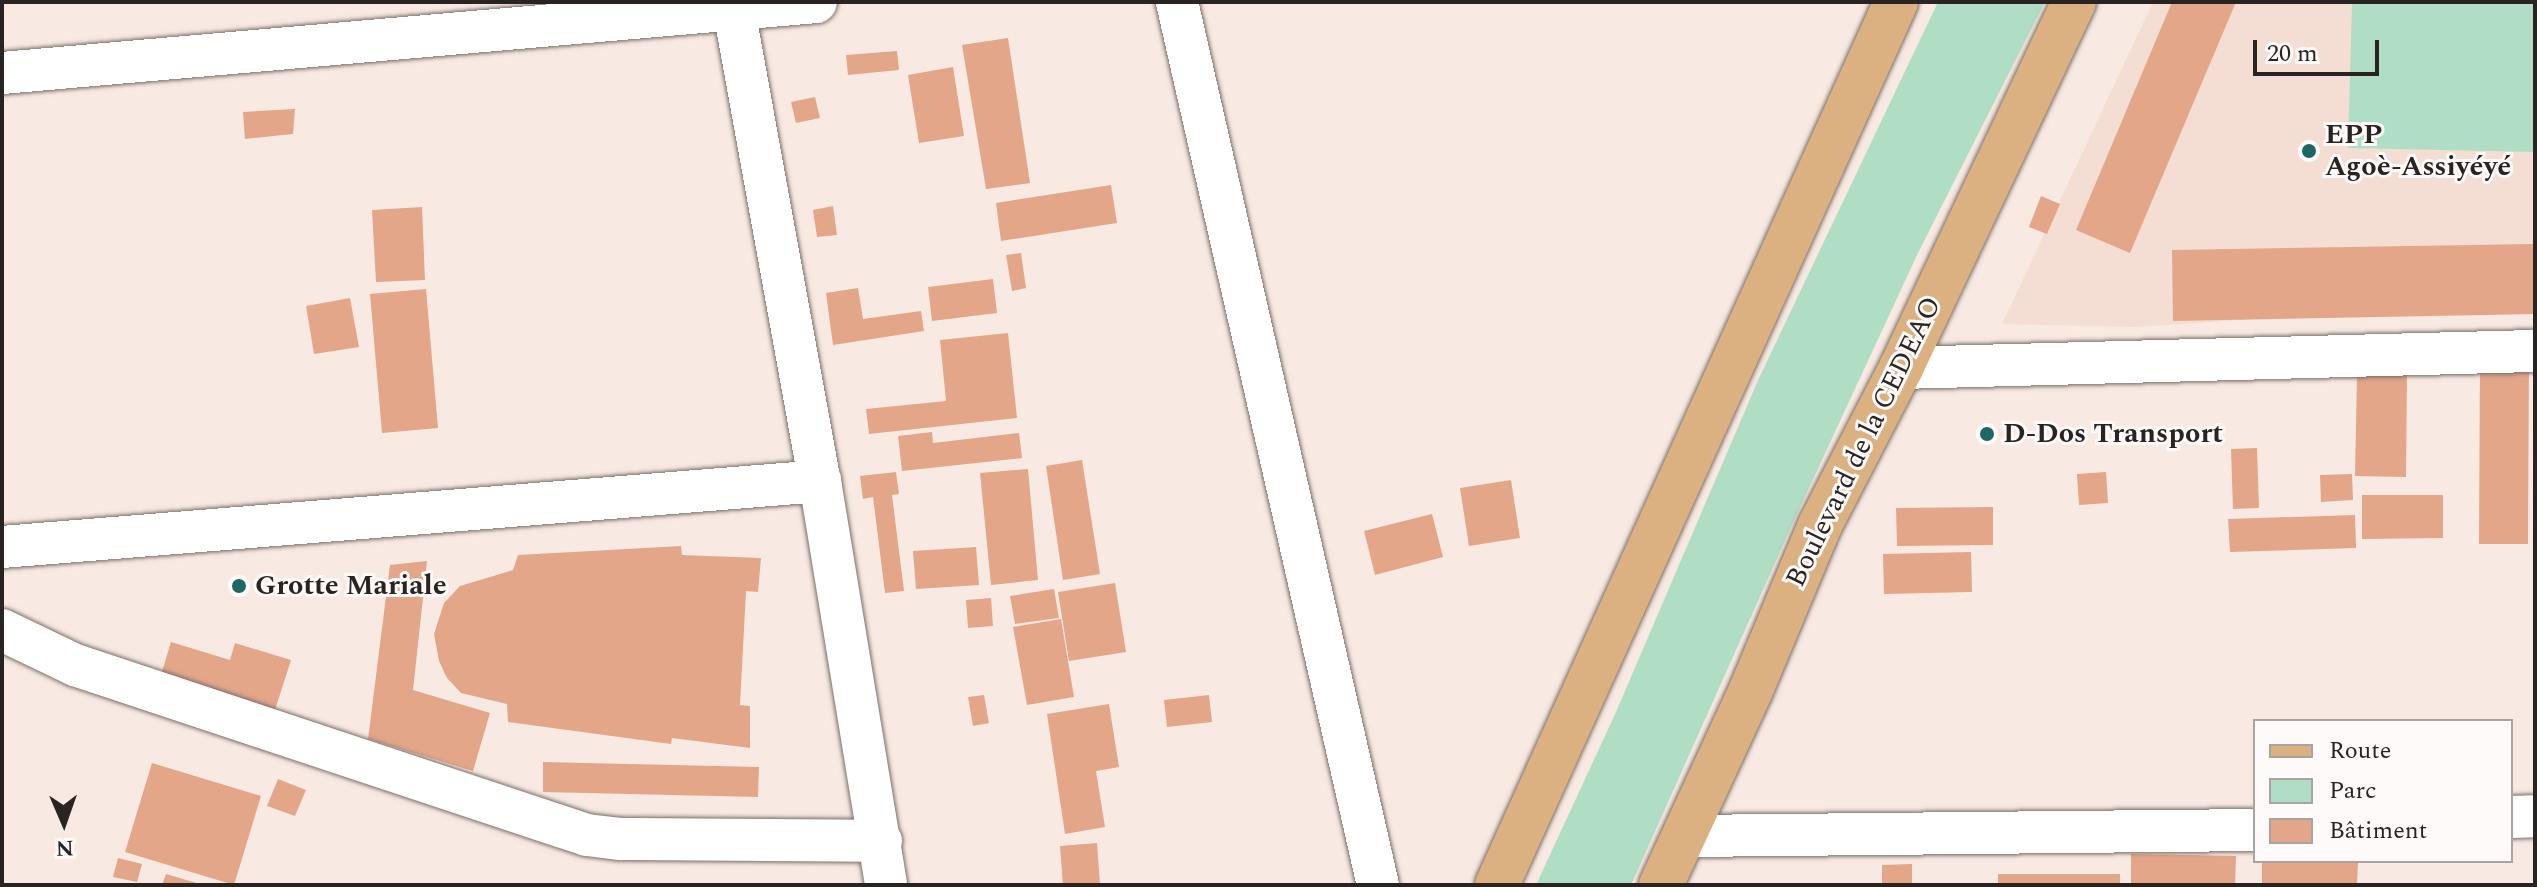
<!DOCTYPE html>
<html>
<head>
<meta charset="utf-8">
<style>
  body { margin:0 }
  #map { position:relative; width:2537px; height:887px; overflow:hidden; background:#f8eae3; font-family:Spectral,serif }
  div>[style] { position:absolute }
  .built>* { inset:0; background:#f4ddd3 }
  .green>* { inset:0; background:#b0dec5 }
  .building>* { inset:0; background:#e4a689 }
  .roads { filter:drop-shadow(0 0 2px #7b6f69) drop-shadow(0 0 2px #7b6f69) }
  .minor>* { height:42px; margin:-21px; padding:0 21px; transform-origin:21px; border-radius:21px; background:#fff }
  .primary>* { height:44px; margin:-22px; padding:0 22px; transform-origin:22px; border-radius:22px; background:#dcb181 }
  .dots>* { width:22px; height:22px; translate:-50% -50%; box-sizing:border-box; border:4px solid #fdfaf9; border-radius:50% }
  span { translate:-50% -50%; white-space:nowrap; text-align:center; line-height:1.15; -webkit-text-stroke:6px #fdfaf9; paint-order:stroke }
  .poi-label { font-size:28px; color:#292421; font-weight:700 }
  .left { translate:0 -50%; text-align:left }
  .street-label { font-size:28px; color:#292421 }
  .frame { position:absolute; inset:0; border:4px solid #292421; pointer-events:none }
  .legend { position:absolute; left:2253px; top:719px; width:260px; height:144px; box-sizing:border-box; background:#fdfaf9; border:2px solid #a8a4a3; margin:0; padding:10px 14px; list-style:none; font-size:24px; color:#292421 }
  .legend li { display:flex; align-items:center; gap:16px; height:40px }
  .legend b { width:40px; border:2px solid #a8a4a3 }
  .north { position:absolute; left:24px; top:783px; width:80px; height:80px; -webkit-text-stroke:6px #fdfaf9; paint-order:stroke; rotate:178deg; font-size:22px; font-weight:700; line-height:32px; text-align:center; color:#292421 }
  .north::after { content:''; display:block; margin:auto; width:28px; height:36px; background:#292421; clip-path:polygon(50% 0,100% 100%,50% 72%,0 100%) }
  .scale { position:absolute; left:2253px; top:40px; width:126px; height:36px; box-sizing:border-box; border:4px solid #292421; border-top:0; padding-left:10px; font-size:24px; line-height:28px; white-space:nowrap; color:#292421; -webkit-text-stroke:6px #fdfaf9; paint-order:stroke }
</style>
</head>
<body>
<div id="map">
  <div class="built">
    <i style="clip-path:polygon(2153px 2px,2535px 2px,2535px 300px,2136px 327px,2002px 324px)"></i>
  </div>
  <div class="green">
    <i style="clip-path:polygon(1938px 2px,2045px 2px,1918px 253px,1796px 516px,1631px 885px,1536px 885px,1616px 712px,1759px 378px)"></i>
    <i style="clip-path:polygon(2352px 2px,2535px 2px,2535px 152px,2348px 148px)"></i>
  </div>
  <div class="building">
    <i style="clip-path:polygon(2172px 2px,2236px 2px,2130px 253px,2076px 230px)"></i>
    <i style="clip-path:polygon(1008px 38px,1030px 183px,986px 189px,962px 45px)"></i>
    <i style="clip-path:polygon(897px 51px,899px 70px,848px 75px,846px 55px)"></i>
    <i style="clip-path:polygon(953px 67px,964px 136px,919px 143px,908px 75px)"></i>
    <i style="clip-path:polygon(815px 97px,820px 118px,796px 123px,791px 102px)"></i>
    <i style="clip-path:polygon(295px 109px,293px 134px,245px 139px,243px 112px)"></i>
    <i style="clip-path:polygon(1111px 185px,1117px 223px,1001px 241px,996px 203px)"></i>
    <i style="clip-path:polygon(2041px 196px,2060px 204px,2047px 234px,2029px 227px)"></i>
    <i style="clip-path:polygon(833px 206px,837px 235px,817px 237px,813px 210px)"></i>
    <i style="clip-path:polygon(422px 207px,425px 280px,376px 282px,372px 210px)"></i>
    <i style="clip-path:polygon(2535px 244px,2535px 314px,2173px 321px,2172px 250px)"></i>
    <i style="clip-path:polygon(1021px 253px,1026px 288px,1012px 291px,1006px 255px)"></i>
    <i style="clip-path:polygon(993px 279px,997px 313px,932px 321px,928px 287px)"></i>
    <i style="clip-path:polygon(858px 288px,863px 319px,921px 311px,924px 331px,833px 345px,826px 293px)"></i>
    <i style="clip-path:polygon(426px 289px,438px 428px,382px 433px,370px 294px)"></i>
    <i style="clip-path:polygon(350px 298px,359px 347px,314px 354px,306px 306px)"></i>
    <i style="clip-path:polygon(1008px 333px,1017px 418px,869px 434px,866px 409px,946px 401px,940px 340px)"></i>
    <i style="clip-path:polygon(2480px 359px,2529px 360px,2528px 544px,2479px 544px)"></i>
    <i style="clip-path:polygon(2357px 374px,2407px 374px,2406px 477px,2355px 476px)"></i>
    <i style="clip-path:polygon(932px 432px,933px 443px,1019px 433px,1022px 458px,902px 471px,898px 436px)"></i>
    <i style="clip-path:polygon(2257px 448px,2259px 508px,2233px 509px,2231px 449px)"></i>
    <i style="clip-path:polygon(1082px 460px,1100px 574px,1063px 580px,1046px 466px)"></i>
    <i style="clip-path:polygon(1028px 469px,1038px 580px,991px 585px,980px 473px)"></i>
    <i style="clip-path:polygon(896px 472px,899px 494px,892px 495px,904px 591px,885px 593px,873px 497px,863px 499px,860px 476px)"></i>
    <i style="clip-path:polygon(2106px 472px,2108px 503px,2079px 505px,2077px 474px)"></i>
    <i style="clip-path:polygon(2352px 474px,2353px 500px,2321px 502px,2320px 475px)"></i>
    <i style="clip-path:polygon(1511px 480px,1520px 538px,1469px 546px,1460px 488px)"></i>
    <i style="clip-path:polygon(2362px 495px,2443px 495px,2443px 538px,2362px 539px)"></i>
    <i style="clip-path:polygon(1993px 507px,1993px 545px,1897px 546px,1896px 508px)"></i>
    <i style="clip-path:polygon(1432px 514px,1443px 557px,1375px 575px,1364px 531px)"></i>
    <i style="clip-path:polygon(2355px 515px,2356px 548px,2230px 552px,2228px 519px)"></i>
    <i style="clip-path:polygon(681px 546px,682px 555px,761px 558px,758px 592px,746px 591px,740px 705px,750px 706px,750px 748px,672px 738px,671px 744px,508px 722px,507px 704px,461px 693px,447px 678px,439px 661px,434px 634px,444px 603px,460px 586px,513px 570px,518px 555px)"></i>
    <i style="clip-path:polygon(976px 547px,979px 585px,916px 589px,913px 551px)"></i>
    <i style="clip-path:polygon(1971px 552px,1972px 592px,1884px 594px,1883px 554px)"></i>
    <i style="clip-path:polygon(427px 561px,413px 690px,490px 713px,473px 771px,368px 739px,390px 565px)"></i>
    <i style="clip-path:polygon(1115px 583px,1126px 652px,1069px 661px,1058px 592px)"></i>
    <i style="clip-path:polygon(1054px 589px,1059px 618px,1015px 624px,1010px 596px)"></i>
    <i style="clip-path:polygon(991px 598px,993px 626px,968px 628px,966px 600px)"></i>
    <i style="clip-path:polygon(1061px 619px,1074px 697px,1027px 705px,1013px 627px)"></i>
    <i style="clip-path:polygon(171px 642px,230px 660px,235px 643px,291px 660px,275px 710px,161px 675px)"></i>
    <i style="clip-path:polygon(984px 695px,989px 723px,973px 726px,968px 697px)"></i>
    <i style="clip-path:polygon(1209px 695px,1212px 722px,1167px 727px,1164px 700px)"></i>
    <i style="clip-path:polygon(1109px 704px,1119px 767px,1096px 771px,1105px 827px,1065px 834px,1047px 714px)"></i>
    <i style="clip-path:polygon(543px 762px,759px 767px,758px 797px,543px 792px)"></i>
    <i style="clip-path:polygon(152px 763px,261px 796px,234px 885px,125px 852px)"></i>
    <i style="clip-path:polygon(278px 779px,306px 790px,295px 816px,267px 806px)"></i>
    <i style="clip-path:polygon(1097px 843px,1100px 885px,1063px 885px,1060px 846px)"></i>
    <i style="clip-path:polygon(2131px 854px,2236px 856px,2235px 885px,2131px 885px)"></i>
    <i style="clip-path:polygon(118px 858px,142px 864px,137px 882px,113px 877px)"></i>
    <i style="clip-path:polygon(2262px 861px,2358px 861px,2357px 885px,2262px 885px)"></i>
    <i style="clip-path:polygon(1912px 864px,1912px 885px,1882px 885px,1882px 865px)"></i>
    <i style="clip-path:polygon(166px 874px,200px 884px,200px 885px,162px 885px)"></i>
    <i style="clip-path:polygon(1998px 874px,2120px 874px,2120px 885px,1998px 885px)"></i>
  </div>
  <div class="roads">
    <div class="minor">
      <i style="left:1177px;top:2px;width:906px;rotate:77.18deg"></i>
      <i style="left:734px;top:10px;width:479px;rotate:79.7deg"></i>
      <i style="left:820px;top:481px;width:409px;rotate:80.7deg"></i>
      <i style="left:2px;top:73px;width:817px;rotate:-4.98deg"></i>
      <i style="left:1901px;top:368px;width:634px;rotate:-1.54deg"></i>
      <i style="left:2px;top:547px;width:821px;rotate:-4.61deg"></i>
      <i style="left:2px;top:630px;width:81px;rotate:25.6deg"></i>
      <i style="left:75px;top:665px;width:539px;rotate:18.37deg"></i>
      <i style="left:587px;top:835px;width:34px;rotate:7deg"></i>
      <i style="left:621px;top:839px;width:260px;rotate:0.4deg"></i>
      <i style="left:2511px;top:817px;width:24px;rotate:-2deg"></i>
      <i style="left:1685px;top:836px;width:570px;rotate:-0.6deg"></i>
    </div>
    <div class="primary">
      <i style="left:1497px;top:885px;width:969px;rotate:-65.68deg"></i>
      <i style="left:1661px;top:885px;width:215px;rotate:-65.2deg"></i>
      <i style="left:1751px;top:690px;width:179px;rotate:-67.3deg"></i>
      <i style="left:1820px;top:525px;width:177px;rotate:-62.7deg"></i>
      <i style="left:1901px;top:368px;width:405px;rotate:-64.7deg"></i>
    </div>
  </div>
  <div class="dots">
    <i style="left:2309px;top:151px;background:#1d6863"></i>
    <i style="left:1987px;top:434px;background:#1d6863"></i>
    <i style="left:239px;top:586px;background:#1d6863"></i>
  </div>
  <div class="poi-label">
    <span class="left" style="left:2325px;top:151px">EPP<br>Agoè-Assiyéyé</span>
    <span class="left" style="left:2003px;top:434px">D-Dos Transport</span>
    <span class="left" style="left:255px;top:586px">Grotte Mariale</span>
  </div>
  <div class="street-label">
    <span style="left:1864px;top:442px;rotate:-64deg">Boulevard de la CEDEAO</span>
  </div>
  <div class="frame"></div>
  <ul class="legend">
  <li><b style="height:10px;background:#dcb181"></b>Route</li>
  <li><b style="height:22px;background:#b0dec5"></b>Parc</li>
  <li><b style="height:22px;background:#e4a689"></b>Bâtiment</li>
  </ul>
  <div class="north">N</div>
  <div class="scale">20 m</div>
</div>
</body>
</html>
